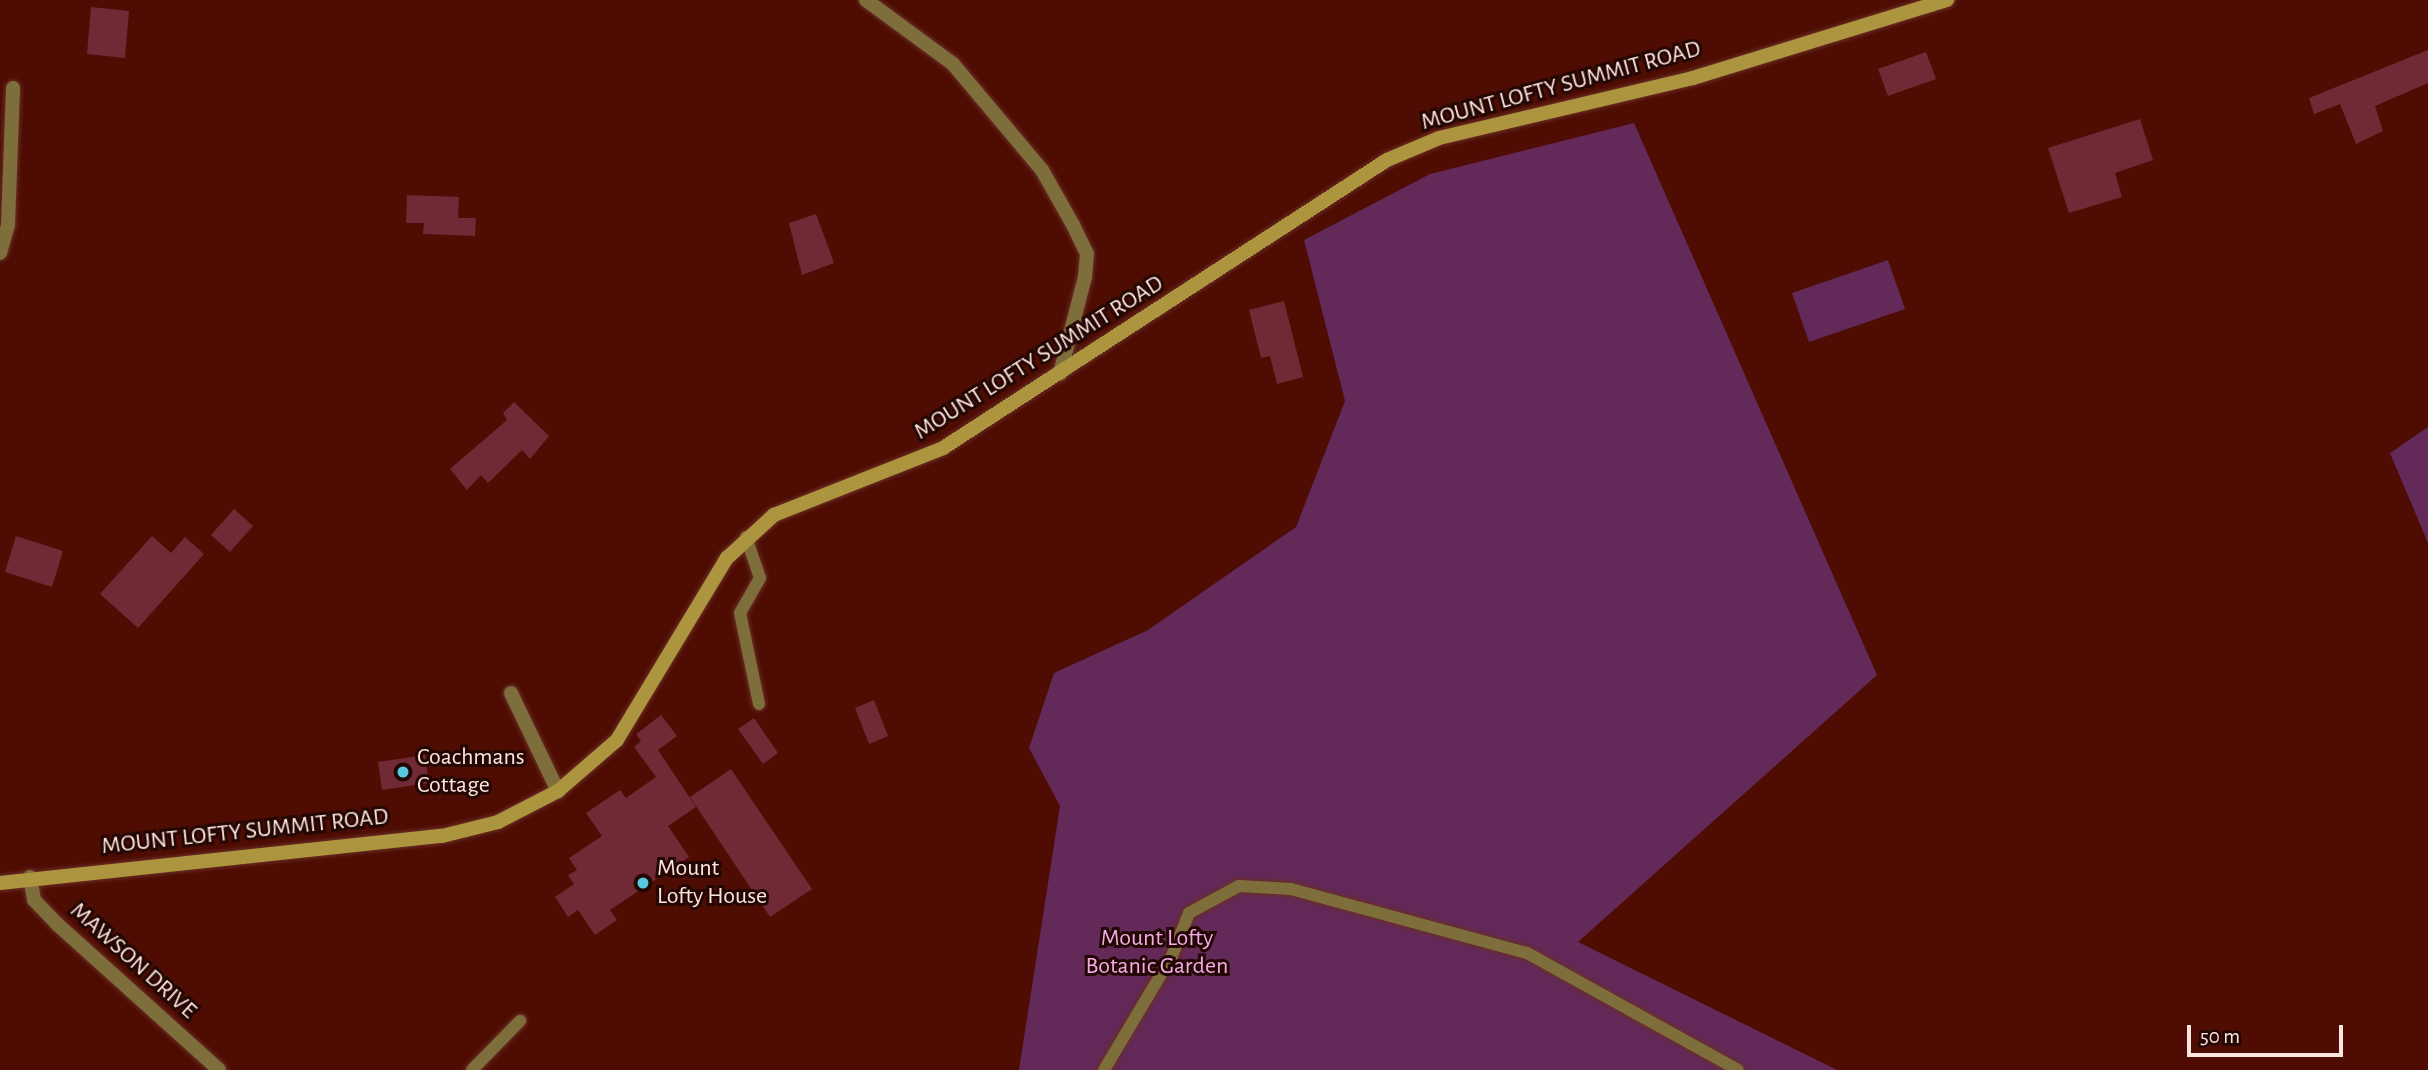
<!DOCTYPE html>
<html>
<head>
<meta charset="utf-8">
<style>
  body { margin:0 }
  #map { position:relative; width:2428px; height:1070px; overflow:hidden; background:#4e0c02; font-family:"Alegreya Sans",sans-serif }
  div>[style] { position:absolute }
  .green>* { inset:0; background:#622959 }
  .building>* { inset:0; background:#702a35 }
  .roads { filter:drop-shadow(0 0 2px #6a2f25) drop-shadow(0 0 2px #6a2f25) }
  .service>* { height:12px; margin:-6px; padding:0 6px; transform-origin:6px; border-radius:6px; background:#7d6e3b }
  .minor>* { height:14px; margin:-7px; padding:0 7px; transform-origin:7px; border-radius:7px; background:#7d6e3b }
  .secondary>* { height:14px; margin:-7px; padding:0 7px; transform-origin:7px; border-radius:7px; background:#ad943f }
  .dots>* { width:19px; height:19px; translate:-50% -50%; box-sizing:border-box; border:4px solid #220703; border-radius:50% }
  span { translate:-50% -50%; white-space:nowrap; text-align:center; line-height:1.15; -webkit-text-stroke:6px #220703; paint-order:stroke }
  .street-label { font-size:24px; color:#fee4de }
  .poi-label { font-size:24px; color:#fee4de }
  .left { translate:0 -50%; text-align:left }
  .park-label { font-size:24px; color:#f3aae6 }
  .scale { position:absolute; left:2187px; top:1025px; width:156px; height:32px; box-sizing:border-box; border:4px solid #fee4de; border-top:0; padding-left:9px; font-size:21px; line-height:24px; white-space:nowrap; color:#fee4de; -webkit-text-stroke:5px #220703; paint-order:stroke }
</style>
</head>
<body>
<div id="map">
  <div class="green">
    <i style="clip-path:polygon(1634px 123px,1877px 675px,1578px 942px,1837px 1070px,1019px 1070px,1060px 806px,1029px 748px,1054px 673px,1148px 630px,1296px 527px,1345px 401px,1304px 240px,1430px 174px)"></i>
    <i style="clip-path:polygon(1888px 260px,1905px 309px,1809px 342px,1792px 293px)"></i>
    <i style="clip-path:polygon(2428px 427px,2428px 543px,2390px 453px)"></i>
  </div>
  <div class="building">
    <i style="clip-path:polygon(91px 7px,129px 11px,125px 58px,87px 54px)"></i>
    <i style="clip-path:polygon(2428px 50px,2428px 83px,2375px 106px,2383px 131px,2356px 144px,2340px 104px,2314px 114px,2309px 98px)"></i>
    <i style="clip-path:polygon(1926px 52px,1936px 79px,1888px 96px,1878px 69px)"></i>
    <i style="clip-path:polygon(2140px 119px,2153px 160px,2115px 173px,2122px 197px,2069px 213px,2048px 148px)"></i>
    <i style="clip-path:polygon(407px 195px,459px 197px,458px 218px,476px 218px,475px 236px,423px 234px,424px 223px,406px 223px)"></i>
    <i style="clip-path:polygon(816px 214px,834px 263px,802px 275px,789px 223px)"></i>
    <i style="clip-path:polygon(1284px 301px,1303px 377px,1277px 384px,1270px 356px,1261px 358px,1249px 310px)"></i>
    <i style="clip-path:polygon(514px 402px,549px 436px,530px 459px,522px 450px,488px 483px,481px 475px,467px 490px,450px 469px,507px 420px,503px 413px)"></i>
    <i style="clip-path:polygon(234px 509px,253px 526px,230px 552px,211px 535px)"></i>
    <i style="clip-path:polygon(16px 536px,63px 551px,52px 587px,5px 572px)"></i>
    <i style="clip-path:polygon(152px 536px,171px 553px,185px 537px,204px 554px,138px 628px,100px 594px)"></i>
    <i style="clip-path:polygon(874px 700px,888px 736px,869px 744px,855px 708px)"></i>
    <i style="clip-path:polygon(661px 715px,677px 736px,658px 750px,696px 807px,668px 826px,689px 857px,610px 910px,617px 920px,595px 935px,578px 910px,568px 917px,555px 897px,574px 884px,568px 875px,577px 870px,569px 858px,602px 836px,586px 813px,620px 790px,626px 798px,656px 777px,634px 747px,641px 741px,636px 734px)"></i>
    <i style="clip-path:polygon(754px 718px,778px 753px,763px 764px,738px 729px)"></i>
    <i style="clip-path:polygon(425px 755px,429px 783px,382px 790px,378px 762px)"></i>
    <i style="clip-path:polygon(731px 769px,812px 889px,770px 917px,690px 797px)"></i>
  </div>
  <div class="roads">
    <div class="service">
      <i style="left:746px;top:537px;width:43px;rotate:71.1deg"></i>
      <i style="left:760px;top:578px;width:40px;rotate:119.7deg"></i>
      <i style="left:740px;top:613px;width:93px;rotate:78.2deg"></i>
      <i style="left:472px;top:1070px;width:69px;rotate:-45.6deg"></i>
      <i style="left:1104px;top:1070px;width:133px;rotate:-59.2deg"></i>
      <i style="left:1172px;top:956px;width:46px;rotate:-68.4deg"></i>
      <i style="left:1189px;top:913px;width:57px;rotate:-28.4deg"></i>
      <i style="left:1239px;top:886px;width:52px;rotate:3.3deg"></i>
      <i style="left:1291px;top:889px;width:245px;rotate:15.2deg"></i>
      <i style="left:1527px;top:953px;width:241px;rotate:29deg"></i>
    </div>
    <div class="minor">
      <i style="left:866px;top:0;width:108px;rotate:36.3deg"></i>
      <i style="left:953px;top:64px;width:138px;rotate:50deg"></i>
      <i style="left:1042px;top:170px;width:63px;rotate:60.6deg"></i>
      <i style="left:1073px;top:225px;width:32px;rotate:64deg"></i>
      <i style="left:1087px;top:254px;width:23px;rotate:95deg"></i>
      <i style="left:1085px;top:277px;width:100px;rotate:104.5deg"></i>
      <i style="left:0;top:253px;width:29px;rotate:-74deg"></i>
      <i style="left:8px;top:225px;width:137px;rotate:-87.9deg"></i>
      <i style="left:511px;top:693px;width:109px;rotate:64.4deg"></i>
      <i style="left:30px;top:877px;width:23px;rotate:80deg"></i>
      <i style="left:34px;top:900px;width:33px;rotate:46deg"></i>
      <i style="left:57px;top:924px;width:218px;rotate:42deg"></i>
    </div>
    <div class="secondary">
      <i style="left:0;top:883px;width:444px;rotate:-6.1deg"></i>
      <i style="left:442px;top:836px;width:58px;rotate:-14deg"></i>
      <i style="left:498px;top:822px;width:68px;rotate:-27.3deg"></i>
      <i style="left:558px;top:791px;width:78px;rotate:-40.8deg"></i>
      <i style="left:617px;top:740px;width:213px;rotate:-58.9deg"></i>
      <i style="left:727px;top:558px;width:64px;rotate:-42.5deg"></i>
      <i style="left:774px;top:515px;width:182px;rotate:-21.6deg"></i>
      <i style="left:943px;top:448px;width:529px;rotate:-32.97deg"></i>
      <i style="left:1387px;top:160px;width:56px;rotate:-22.9deg"></i>
      <i style="left:1439px;top:138px;width:261px;rotate:-13.3deg"></i>
      <i style="left:1693px;top:78px;width:266px;rotate:-17.1deg"></i>
    </div>
  </div>
  <div class="dots">
    <i style="left:403px;top:772px;background:#56c9e1"></i>
    <i style="left:643px;top:883px;background:#56c9e1"></i>
  </div>
  <div class="street-label">
    <span style="left:1561px;top:86px;rotate:-15deg">MOUNT LOFTY SUMMIT ROAD</span>
    <span style="left:1039px;top:358px;rotate:-32deg">MOUNT LOFTY SUMMIT ROAD</span>
    <span style="left:245px;top:832px;rotate:-6deg">MOUNT LOFTY SUMMIT ROAD</span>
    <span style="left:133px;top:961px;rotate:42deg">MAWSON DRIVE</span>
  </div>
  <div class="poi-label">
    <span class="left" style="left:417px;top:772px">Coachmans<br>Cottage</span>
    <span class="left" style="left:657px;top:883px">Mount<br>Lofty House</span>
  </div>
  <div class="park-label">
    <span style="left:1157px;top:953px">Mount Lofty<br>Botanic Garden</span>
  </div>
  <div class="scale">50 m</div>
</div>
</body>
</html>
